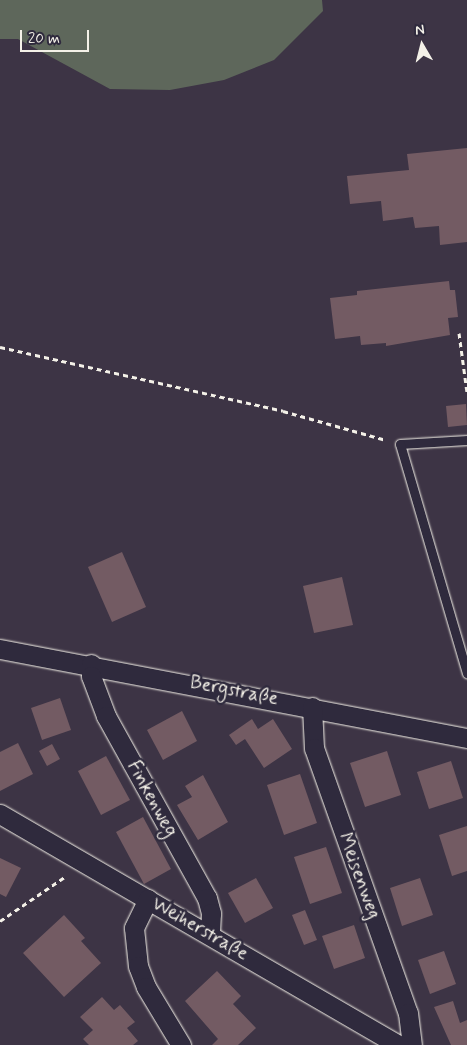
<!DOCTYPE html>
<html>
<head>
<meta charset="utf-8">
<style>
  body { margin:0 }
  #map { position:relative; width:467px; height:1045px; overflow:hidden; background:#3d3445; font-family:Mynerve,sans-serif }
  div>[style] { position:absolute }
  .green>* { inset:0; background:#5e675b }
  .building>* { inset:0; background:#735b63 }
  .path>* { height:3px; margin-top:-1.5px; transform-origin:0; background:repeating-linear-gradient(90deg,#f4f1e8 0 5px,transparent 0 9px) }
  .roads { filter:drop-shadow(0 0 1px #f4f1e8) drop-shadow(0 0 1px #f4f1e8) }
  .lane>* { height:9px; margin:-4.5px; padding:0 4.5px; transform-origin:4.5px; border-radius:4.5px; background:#2f2a3d }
  .street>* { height:19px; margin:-9.5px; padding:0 9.5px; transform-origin:9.5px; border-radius:9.5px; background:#2f2a3d }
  span { translate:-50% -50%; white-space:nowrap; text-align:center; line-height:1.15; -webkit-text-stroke:5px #2f2a3d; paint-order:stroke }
  .street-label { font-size:19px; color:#f4f1e8 }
  .north { position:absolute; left:397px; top:20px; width:50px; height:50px; -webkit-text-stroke:4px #2f2a3d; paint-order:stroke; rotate:352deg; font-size:14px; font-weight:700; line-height:20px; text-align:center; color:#f4f1e8 }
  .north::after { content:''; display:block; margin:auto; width:18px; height:22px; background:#f4f1e8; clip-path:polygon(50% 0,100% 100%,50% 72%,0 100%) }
  .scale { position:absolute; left:20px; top:30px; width:69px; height:22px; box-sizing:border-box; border:2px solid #f4f1e8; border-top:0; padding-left:6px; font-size:15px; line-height:18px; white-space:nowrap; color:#f4f1e8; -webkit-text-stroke:4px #2f2a3d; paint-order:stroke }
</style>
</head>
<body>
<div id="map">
  <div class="green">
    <i style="clip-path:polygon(0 0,322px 0,323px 11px,274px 60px,224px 80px,170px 90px,110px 89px,18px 39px,0 39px)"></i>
  </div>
  <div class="building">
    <i style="clip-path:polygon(467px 148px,467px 242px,440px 245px,439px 226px,415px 228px,413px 217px,383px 221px,381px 201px,350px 204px,347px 176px,409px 170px,407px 154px)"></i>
    <i style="clip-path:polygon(449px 281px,450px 290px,455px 290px,458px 317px,448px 318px,450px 335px,386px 346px,386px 343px,361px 345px,360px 336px,335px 339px,330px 298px,357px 295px,357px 291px)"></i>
    <i style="clip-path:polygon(466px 404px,467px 425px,448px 427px,446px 406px)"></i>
    <i style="clip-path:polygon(122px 552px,146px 607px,112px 622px,88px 567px)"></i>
    <i style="clip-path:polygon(342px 577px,353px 625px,314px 633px,303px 586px)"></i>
    <i style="clip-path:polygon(60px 698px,71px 730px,42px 740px,31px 708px)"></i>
    <i style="clip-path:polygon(182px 711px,197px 741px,163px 760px,147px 730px)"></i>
    <i style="clip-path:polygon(252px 719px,258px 729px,273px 719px,292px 749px,264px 768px,245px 739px,236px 745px,229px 735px)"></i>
    <i style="clip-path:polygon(18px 743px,33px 774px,0 791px,0 752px)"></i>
    <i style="clip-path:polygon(52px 744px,60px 759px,47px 766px,39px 751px)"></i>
    <i style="clip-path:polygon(387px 751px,401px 795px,365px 807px,350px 763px)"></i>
    <i style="clip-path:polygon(106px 756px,130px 800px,101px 815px,78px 771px)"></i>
    <i style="clip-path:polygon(451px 761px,463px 798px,429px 809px,417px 772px)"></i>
    <i style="clip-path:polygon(300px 774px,317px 823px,284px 835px,267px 785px)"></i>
    <i style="clip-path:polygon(203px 775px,228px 822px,198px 840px,177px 805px,192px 797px,185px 786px)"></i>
    <i style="clip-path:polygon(143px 817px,171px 869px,144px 884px,116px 832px)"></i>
    <i style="clip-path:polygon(467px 826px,467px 871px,452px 876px,439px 835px)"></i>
    <i style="clip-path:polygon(326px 847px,342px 893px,310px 904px,294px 857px)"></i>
    <i style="clip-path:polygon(0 858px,21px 868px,6px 897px,0 894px)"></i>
    <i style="clip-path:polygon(256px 878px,273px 908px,245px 923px,228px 893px)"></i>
    <i style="clip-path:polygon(420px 878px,433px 915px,402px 926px,390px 888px)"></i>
    <i style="clip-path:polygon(305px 910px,317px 940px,304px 945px,292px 915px)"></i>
    <i style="clip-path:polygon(64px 915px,85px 938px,81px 941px,101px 963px,64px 997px,23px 953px)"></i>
    <i style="clip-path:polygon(354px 925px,365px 958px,334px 969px,322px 936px)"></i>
    <i style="clip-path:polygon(444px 951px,456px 984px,430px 994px,418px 960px)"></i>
    <i style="clip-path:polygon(217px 971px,241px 996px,233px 1004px,256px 1028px,238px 1045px,212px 1045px,218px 1039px,185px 1001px)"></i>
    <i style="clip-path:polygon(102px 997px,114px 1010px,120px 1005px,135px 1022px,127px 1028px,138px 1041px,133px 1045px,89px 1045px,83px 1039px,93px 1030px,80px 1017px)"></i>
    <i style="clip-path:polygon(453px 1001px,460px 1023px,467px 1020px,467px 1045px,451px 1045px,434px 1007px)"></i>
  </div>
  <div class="path">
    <i style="left:459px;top:333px;width:60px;rotate:82.3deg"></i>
    <i style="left:0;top:347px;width:290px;rotate:12.7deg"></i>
    <i style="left:283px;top:411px;width:107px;rotate:15.7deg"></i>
    <i style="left:0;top:921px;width:80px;rotate:-34.3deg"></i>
  </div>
  <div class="roads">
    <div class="lane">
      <i style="left:467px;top:440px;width:67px;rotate:176.6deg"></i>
      <i style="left:400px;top:444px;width:239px;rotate:73.7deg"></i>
    </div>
    <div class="street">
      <i style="left:0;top:649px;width:475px;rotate:10.8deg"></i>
      <i style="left:91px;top:664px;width:12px;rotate:90deg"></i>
      <i style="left:91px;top:676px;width:43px;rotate:69.4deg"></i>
      <i style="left:106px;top:716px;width:208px;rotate:61deg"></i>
      <i style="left:207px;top:898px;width:16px;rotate:75deg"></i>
      <i style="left:211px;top:913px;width:21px;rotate:93deg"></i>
      <i style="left:312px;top:707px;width:41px;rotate:87.2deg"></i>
      <i style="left:314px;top:748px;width:281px;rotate:70.5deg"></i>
      <i style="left:408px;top:1013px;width:32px;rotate:83deg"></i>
      <i style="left:0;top:814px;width:461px;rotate:30.1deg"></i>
      <i style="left:148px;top:899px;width:32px;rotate:116deg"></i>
      <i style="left:134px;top:928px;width:38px;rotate:84deg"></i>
      <i style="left:138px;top:966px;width:22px;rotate:69deg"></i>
      <i style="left:146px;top:987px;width:68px;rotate:58.9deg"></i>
    </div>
  </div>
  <div class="street-label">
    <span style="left:234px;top:691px;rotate:11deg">Bergstraße</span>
    <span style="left:152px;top:799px;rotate:61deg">Finkenweg</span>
    <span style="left:359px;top:876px;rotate:70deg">Meisenweg</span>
    <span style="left:200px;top:929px;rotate:30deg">Weiherstraße</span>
  </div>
  <div class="north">N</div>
  <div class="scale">20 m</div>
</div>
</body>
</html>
